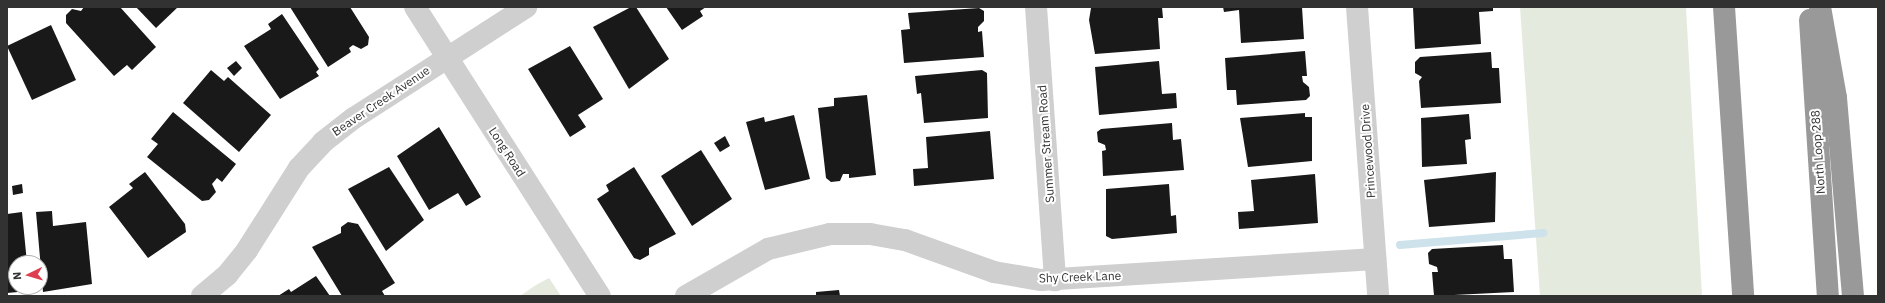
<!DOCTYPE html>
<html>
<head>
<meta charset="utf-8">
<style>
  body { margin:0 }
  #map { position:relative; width:1885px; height:303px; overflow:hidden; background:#fff; font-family:"IBM Plex Sans",sans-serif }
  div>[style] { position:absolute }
  .green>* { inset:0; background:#e5eade }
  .stream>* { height:8px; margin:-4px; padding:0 4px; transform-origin:4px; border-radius:4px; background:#cee2ec }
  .building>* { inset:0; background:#191919 }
  .minor>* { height:22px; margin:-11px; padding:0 11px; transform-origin:11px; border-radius:11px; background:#cfcfcf }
  .highway>* { height:22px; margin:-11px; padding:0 11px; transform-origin:11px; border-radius:11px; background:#999 }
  span { translate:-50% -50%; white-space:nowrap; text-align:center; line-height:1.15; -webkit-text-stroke:4px #fff; paint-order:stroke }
  .street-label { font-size:12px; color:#323232 }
  .frame { position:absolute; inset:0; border:8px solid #323232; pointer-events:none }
  .north { position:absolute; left:8px; top:255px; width:40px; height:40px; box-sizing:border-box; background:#fff; border:1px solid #adadad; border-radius:50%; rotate:265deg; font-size:11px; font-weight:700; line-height:16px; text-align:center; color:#323232 }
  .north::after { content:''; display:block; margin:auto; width:14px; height:18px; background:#df3d50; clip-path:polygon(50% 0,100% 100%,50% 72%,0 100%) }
</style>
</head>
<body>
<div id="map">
  <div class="green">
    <i style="clip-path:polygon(1520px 7px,1686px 7px,1702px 296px,1540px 296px)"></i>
    <i style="clip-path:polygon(549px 278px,561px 296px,520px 296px,536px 285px)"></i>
  </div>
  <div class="stream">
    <i style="left:1400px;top:245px;width:144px;rotate:-4.8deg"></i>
  </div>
  <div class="building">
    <i style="clip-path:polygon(84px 7px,120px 7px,156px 47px,132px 70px,127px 65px,114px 76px,66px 23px,66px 15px,72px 9px,81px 11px)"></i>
    <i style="clip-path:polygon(136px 7px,178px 7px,156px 28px)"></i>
    <i style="clip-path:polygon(290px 7px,350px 7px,369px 37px,368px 45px,361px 49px,353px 45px,349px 48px,351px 52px,328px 67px)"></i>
    <i style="clip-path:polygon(631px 7px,636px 7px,669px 59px,629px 89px,593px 27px)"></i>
    <i style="clip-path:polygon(666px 7px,706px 7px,700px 11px,703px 16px,682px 30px)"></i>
    <i style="clip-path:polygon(1097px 7px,1162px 7px,1163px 18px,1158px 18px,1160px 49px,1095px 54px,1089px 20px,1091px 8px)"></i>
    <i style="clip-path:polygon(1223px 7px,1302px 7px,1304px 39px,1241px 43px,1239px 10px,1224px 12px)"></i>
    <i style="clip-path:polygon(1413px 7px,1493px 7px,1493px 11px,1479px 12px,1481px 44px,1415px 49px)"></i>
    <i style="clip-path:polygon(979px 8px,984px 11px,984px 21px,978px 27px,978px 32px,982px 31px,984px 57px,904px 63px,901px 30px,910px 29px,908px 13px)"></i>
    <i style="clip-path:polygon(282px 14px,319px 69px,316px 72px,319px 76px,280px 99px,244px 46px,271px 29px,268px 24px)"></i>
    <i style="clip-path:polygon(51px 25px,76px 80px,32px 100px,7px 46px)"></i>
    <i style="clip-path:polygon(570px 46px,603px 99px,578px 115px,586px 127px,570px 137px,528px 69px)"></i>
    <i style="clip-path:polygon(1305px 51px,1307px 76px,1302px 76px,1303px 82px,1309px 87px,1310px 96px,1306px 100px,1237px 105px,1236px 90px,1227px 90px,1225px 58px)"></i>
    <i style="clip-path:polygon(1491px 52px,1492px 68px,1499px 68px,1501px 103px,1421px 108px,1419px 81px,1422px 77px,1415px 73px,1415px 62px,1420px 57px)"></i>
    <i style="clip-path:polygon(236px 61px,242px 68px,234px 76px,227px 68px)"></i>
    <i style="clip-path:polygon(1159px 61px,1162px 94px,1176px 93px,1177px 108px,1099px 115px,1095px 67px)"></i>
    <i style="clip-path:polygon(211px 70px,224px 81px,228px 77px,271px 115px,239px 152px,183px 103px)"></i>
    <i style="clip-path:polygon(982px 70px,987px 73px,988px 118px,924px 123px,921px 93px,917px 94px,915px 76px)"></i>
    <i style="clip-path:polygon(867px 95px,876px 175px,849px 178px,849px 174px,843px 174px,840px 181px,831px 182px,826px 178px,818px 108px,834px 106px,834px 98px)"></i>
    <i style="clip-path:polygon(173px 112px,236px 164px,222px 182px,217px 178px,212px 184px,216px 192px,209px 200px,202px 201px,147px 157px,158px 144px,151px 139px)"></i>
    <i style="clip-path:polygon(1305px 113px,1305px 117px,1312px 117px,1312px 161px,1248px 167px,1240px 118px)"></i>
    <i style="clip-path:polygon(1469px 114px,1471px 139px,1465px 140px,1467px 164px,1422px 167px,1421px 118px)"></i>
    <i style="clip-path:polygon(794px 115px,810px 179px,765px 190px,746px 122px,764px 117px,765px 122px)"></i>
    <i style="clip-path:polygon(1172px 123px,1173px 140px,1181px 139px,1184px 170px,1103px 176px,1102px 151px,1106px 150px,1105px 145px,1098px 142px,1097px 132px,1101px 129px)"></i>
    <i style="clip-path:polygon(439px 127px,481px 197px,466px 206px,458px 193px,429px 210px,397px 156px)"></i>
    <i style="clip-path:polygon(990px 131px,994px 179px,914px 186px,913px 169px,928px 168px,926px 137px)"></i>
    <i style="clip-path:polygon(725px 136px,730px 146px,720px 152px,714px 143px)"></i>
    <i style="clip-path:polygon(701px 150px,732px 199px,692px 226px,661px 176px)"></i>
    <i style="clip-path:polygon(389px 167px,424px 220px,386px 251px,348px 189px)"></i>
    <i style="clip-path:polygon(634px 167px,676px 234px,649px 248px,649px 255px,640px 260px,634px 258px,597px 199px,609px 191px,606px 185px)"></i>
    <i style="clip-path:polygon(145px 172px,185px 224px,186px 232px,148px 258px,109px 207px,133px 188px,129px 184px)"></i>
    <i style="clip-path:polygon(1496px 172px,1495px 222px,1429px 227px,1424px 180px)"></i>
    <i style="clip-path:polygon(1315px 174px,1318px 223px,1239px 229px,1238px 212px,1254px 211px,1251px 180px)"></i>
    <i style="clip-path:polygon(22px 184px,23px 193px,13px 195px,12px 186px)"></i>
    <i style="clip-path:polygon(1169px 184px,1171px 216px,1176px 215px,1177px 233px,1112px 239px,1106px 236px,1106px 189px)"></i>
    <i style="clip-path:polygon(52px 211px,53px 226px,86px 222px,92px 284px,43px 292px,36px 212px)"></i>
    <i style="clip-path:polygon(22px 212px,27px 263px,16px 263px,16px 287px,29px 287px,29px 291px,7px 293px,7px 214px)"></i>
    <i style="clip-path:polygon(348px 222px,358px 224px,395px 283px,382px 291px,385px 296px,342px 296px,312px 247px,341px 233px,341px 227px)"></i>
    <i style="clip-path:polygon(1503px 245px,1504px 259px,1512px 259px,1514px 292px,1434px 296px,1432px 272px,1438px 272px,1437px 267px,1429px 264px,1428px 253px,1432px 249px)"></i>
    <i style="clip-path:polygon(316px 276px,330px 296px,278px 296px,289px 289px,291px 292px)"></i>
    <i style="clip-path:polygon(839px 290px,840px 296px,816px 296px,816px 292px)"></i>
  </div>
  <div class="minor">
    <i style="left:415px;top:7px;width:343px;rotate:57.4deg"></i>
    <i style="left:1036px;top:7px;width:274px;rotate:86deg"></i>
    <i style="left:1357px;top:7px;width:290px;rotate:85.8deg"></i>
    <i style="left:202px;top:296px;width:33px;rotate:-40deg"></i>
    <i style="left:227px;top:275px;width:32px;rotate:-51deg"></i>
    <i style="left:247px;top:250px;width:97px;rotate:-57.6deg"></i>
    <i style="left:299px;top:168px;width:35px;rotate:-47deg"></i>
    <i style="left:323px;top:142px;width:39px;rotate:-38deg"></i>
    <i style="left:354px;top:118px;width:205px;rotate:-32.8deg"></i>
    <i style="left:686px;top:296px;width:95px;rotate:-29.8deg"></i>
    <i style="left:768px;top:249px;width:64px;rotate:-13.6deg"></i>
    <i style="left:830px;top:234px;width:40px"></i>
    <i style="left:870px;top:234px;width:36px;rotate:10deg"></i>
    <i style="left:905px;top:240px;width:95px;rotate:19.8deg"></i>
    <i style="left:994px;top:272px;width:48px;rotate:9.7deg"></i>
    <i style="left:1041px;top:280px;width:335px;rotate:-3.6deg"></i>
  </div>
  <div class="highway">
    <i style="left:1724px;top:7px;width:290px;rotate:86.2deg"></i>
    <i style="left:1820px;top:7px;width:92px;rotate:80deg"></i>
    <i style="left:1836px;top:98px;width:199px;rotate:85.1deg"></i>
    <i style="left:1810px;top:20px;width:277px;rotate:86.3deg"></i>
  </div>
  <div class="street-label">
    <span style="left:381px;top:101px;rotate:-34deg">Beaver Creek Avenue</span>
    <span style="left:1046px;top:144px;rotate:-94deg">Summer Stream Road</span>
    <span style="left:1368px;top:151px;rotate:-94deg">Princewood Drive</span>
    <span style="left:507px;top:152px;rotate:57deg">Long Road</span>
    <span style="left:1818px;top:152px;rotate:-94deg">North Loop 288</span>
    <span style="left:1080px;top:277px;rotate:-2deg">Shy Creek Lane</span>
  </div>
  <div class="frame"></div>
  <div class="north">N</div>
</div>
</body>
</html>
